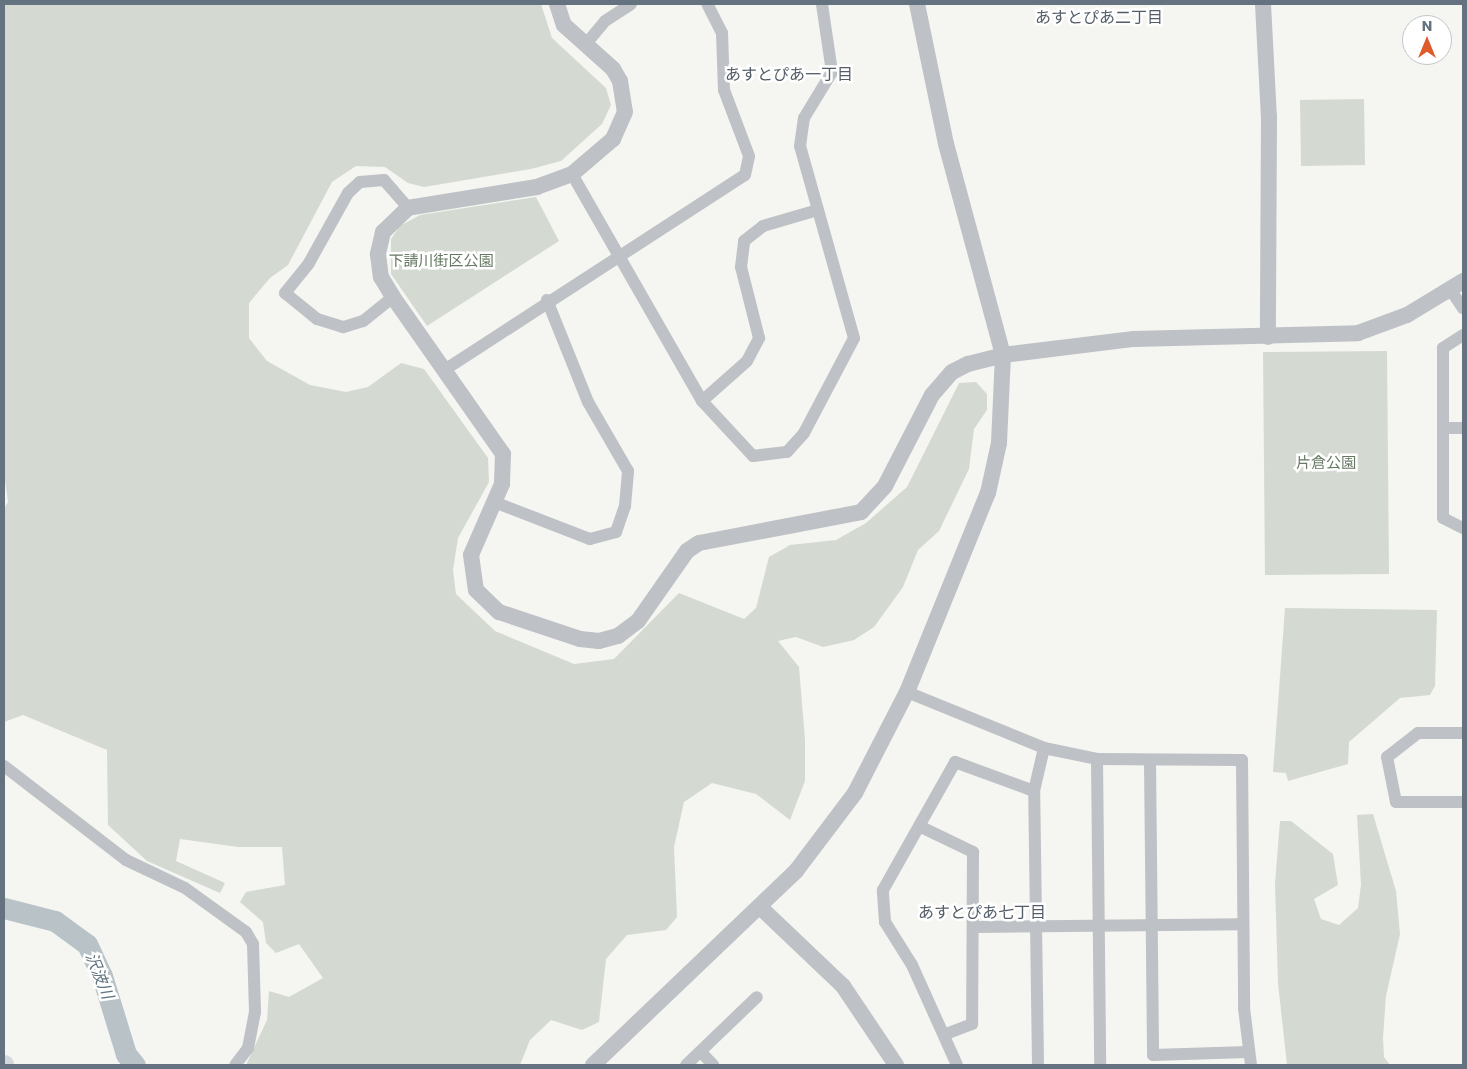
<!DOCTYPE html>
<html>
<head>
<meta charset="utf-8">
<style>
  body { margin:0 }
  #map { position:relative; width:1467px; height:1069px; overflow:hidden; background:#f5f5f1; font-family:Poppins,"Noto Sans JP",sans-serif }
  div>[style] { position:absolute }
  .green>* { inset:0; background:#d4dad1 }
  .river>* { height:21px; margin:-10.5px; padding:0 10.5px; transform-origin:10.5px; border-radius:10.5px; background:#b8c2c7 }
  .minor>* { height:12px; margin:-6px; padding:0 6px; transform-origin:6px; border-radius:6px; background:#bec1c5 }
  .tertiary>* { height:16px; margin:-8px; padding:0 8px; transform-origin:8px; border-radius:8px; background:#bec1c5 }
  .secondary>* { height:19px; margin:-9.5px; padding:0 9.5px; transform-origin:9.5px; border-radius:9.5px; background:#d4d8dc }
  span { translate:-50% -50%; white-space:nowrap; text-align:center; line-height:1.15; -webkit-text-stroke:5px #fff; paint-order:stroke }
  .park-label { font-size:15px; color:#677963 }
  .neighbourhood-label { font-size:16px; color:#535d67 }
  .water-label { font-size:16px; color:#60757f; font-style:italic }
  .frame { position:absolute; inset:0; border:5px solid #657381; pointer-events:none }
  .north { position:absolute; left:1402px; top:15px; width:50px; height:50px; box-sizing:border-box; background:#fff; border:1px solid #c1c7cd; border-radius:50%; rotate:0deg; font-size:14px; font-weight:700; line-height:20px; text-align:center; color:#657381 }
  .north::after { content:''; display:block; margin:auto; width:18px; height:22px; background:#dd5c2a; clip-path:polygon(50% 0,100% 100%,50% 72%,0 100%) }
</style>
</head>
<body>
<div id="map">
  <div class="green">
    <i style="clip-path:polygon(4px 4px,541px 4px,552px 38px,606px 88px,611px 105px,602px 124px,561px 161px,531px 169px,424px 187px,408px 183px,385px 167px,356px 166px,332px 182px,288px 265px,270px 278px,249px 303px,249px 338px,267px 361px,310px 385px,346px 392px,368px 387px,401px 363px,424px 369px,488px 458px,489px 482px,458px 538px,453px 570px,456px 594px,495px 631px,574px 664px,614px 659px,679px 593px,744px 619px,756px 608px,769px 557px,790px 545px,836px 540px,866px 523px,907px 487px,959px 383px,976px 382px,987px 394px,987px 410px,974px 429px,969px 469px,939px 531px,918px 550px,903px 587px,874px 627px,854px 640px,823px 647px,796px 637px,778px 641px,799px 667px,805px 740px,805px 781px,790px 820px,756px 794px,712px 783px,684px 802px,674px 847px,677px 917px,666px 930px,627px 935px,606px 959px,599px 1022px,582px 1030px,551px 1020px,530px 1040px,520px 1065px,246px 1065px,267px 1020px,269px 991px,289px 997px,323px 978px,299px 944px,276px 953px,266px 943px,263px 922px,240px 902px,246px 892px,285px 885px,282px 847px,238px 847px,180px 839px,176px 861px,225px 883px,220px 893px,147px 861px,108px 825px,107px 750px,23px 715px,4px 722px,4px 509px,8px 502px,4px 474px)"></i>
    <i style="clip-path:polygon(1364px 99px,1365px 165px,1301px 166px,1300px 100px)"></i>
    <i style="clip-path:polygon(536px 197px,559px 241px,427px 326px,391px 274px,391px 239px,400px 226px,420px 215px)"></i>
    <i style="clip-path:polygon(1387px 351px,1389px 574px,1265px 575px,1263px 352px)"></i>
    <i style="clip-path:polygon(1285px 608px,1437px 610px,1435px 686px,1430px 695px,1400px 698px,1349px 742px,1348px 764px,1288px 781px,1286px 773px,1273px 772px)"></i>
    <i style="clip-path:polygon(1373px 814px,1396px 891px,1400px 934px,1386px 996px,1383px 1038px,1384px 1057px,1390px 1065px,1287px 1065px,1278px 983px,1275px 883px,1280px 821px,1291px 821px,1333px 854px,1338px 885px,1314px 899px,1321px 919px,1339px 925px,1358px 908px,1361px 885px,1357px 815px)"></i>
  </div>
  <div class="river">
    <i style="left:4px;top:908px;width:53px;rotate:14.3deg"></i>
    <i style="left:55px;top:921px;width:39px;rotate:36deg"></i>
    <i style="left:87px;top:944px;width:35px;rotate:65deg"></i>
    <i style="left:102px;top:976px;width:82px;rotate:72.9deg"></i>
    <i style="left:126px;top:1054px;width:14px;rotate:51deg"></i>
  </div>
  <div class="minor">
    <i style="left:585px;top:45px;width:31px;rotate:-50deg"></i>
    <i style="left:605px;top:21px;width:31px;rotate:-33deg"></i>
    <i style="left:572px;top:174px;width:262px;rotate:60.2deg"></i>
    <i style="left:702px;top:401px;width:75px;rotate:47.2deg"></i>
    <i style="left:753px;top:456px;width:34px;rotate:-7deg"></i>
    <i style="left:787px;top:452px;width:25px;rotate:-48deg"></i>
    <i style="left:804px;top:433px;width:107px;rotate:-62.2deg"></i>
    <i style="left:854px;top:338px;width:199px;rotate:-105.7deg"></i>
    <i style="left:800px;top:146px;width:28px;rotate:-82deg"></i>
    <i style="left:804px;top:118px;width:54px;rotate:-58.7deg"></i>
    <i style="left:832px;top:72px;width:69px;rotate:-98.4deg"></i>
    <i style="left:1450px;top:289px;width:23px;rotate:56deg"></i>
    <i style="left:393px;top:297px;width:38px;rotate:141deg"></i>
    <i style="left:363px;top:321px;width:21px;rotate:163deg"></i>
    <i style="left:343px;top:327px;width:27px;rotate:-163deg"></i>
    <i style="left:317px;top:319px;width:41px;rotate:-140.9deg"></i>
    <i style="left:285px;top:293px;width:38px;rotate:-51deg"></i>
    <i style="left:309px;top:263px;width:80px;rotate:-60.9deg"></i>
    <i style="left:348px;top:193px;width:16px;rotate:-43deg"></i>
    <i style="left:360px;top:182px;width:24px;rotate:-5deg"></i>
    <i style="left:384px;top:180px;width:37px;rotate:49deg"></i>
    <i style="left:1463px;top:335px;width:24px;rotate:147deg"></i>
    <i style="left:1443px;top:348px;width:170px;rotate:90deg"></i>
    <i style="left:1443px;top:518px;width:22px;rotate:27deg"></i>
    <i style="left:446px;top:369px;width:356px;rotate:-33deg"></i>
    <i style="left:745px;top:175px;width:19px;rotate:-78deg"></i>
    <i style="left:749px;top:156px;width:71px;rotate:-110.7deg"></i>
    <i style="left:724px;top:90px;width:57px;rotate:-92deg"></i>
    <i style="left:722px;top:33px;width:33px;rotate:-117deg"></i>
    <i style="left:702px;top:401px;width:60px;rotate:-41.6deg"></i>
    <i style="left:747px;top:361px;width:26px;rotate:-62deg"></i>
    <i style="left:759px;top:338px;width:73px;rotate:-104.2deg"></i>
    <i style="left:741px;top:267px;width:26px;rotate:-83deg"></i>
    <i style="left:744px;top:241px;width:24px;rotate:-38deg"></i>
    <i style="left:763px;top:226px;width:57px;rotate:-16.2deg"></i>
    <i style="left:1445px;top:428px;width:18px"></i>
    <i style="left:494px;top:502px;width:103px;rotate:21.1deg"></i>
    <i style="left:590px;top:539px;width:27px;rotate:-15deg"></i>
    <i style="left:616px;top:532px;width:28px;rotate:-71deg"></i>
    <i style="left:625px;top:506px;width:35px;rotate:-85deg"></i>
    <i style="left:628px;top:471px;width:80px;rotate:-120.1deg"></i>
    <i style="left:588px;top:402px;width:110px;rotate:-111.9deg"></i>
    <i style="left:907px;top:692px;width:148px;rotate:22.2deg"></i>
    <i style="left:1044px;top:748px;width:54px;rotate:11.7deg"></i>
    <i style="left:1097px;top:759px;width:145px;rotate:0.4deg"></i>
    <i style="left:1242px;top:760px;width:248px;rotate:89.5deg"></i>
    <i style="left:1244px;top:1008px;width:57px;rotate:83deg"></i>
    <i style="left:1463px;top:733px;width:45px;rotate:180deg"></i>
    <i style="left:1418px;top:733px;width:39px;rotate:142deg"></i>
    <i style="left:1387px;top:757px;width:46px;rotate:78.7deg"></i>
    <i style="left:1396px;top:802px;width:67px"></i>
    <i style="left:1097px;top:759px;width:306px;rotate:89.4deg"></i>
    <i style="left:1150px;top:761px;width:294px;rotate:89.4deg"></i>
    <i style="left:1153px;top:1055px;width:95px;rotate:-1.8deg"></i>
    <i style="left:4px;top:766px;width:154px;rotate:37.6deg"></i>
    <i style="left:126px;top:860px;width:65px;rotate:25.4deg"></i>
    <i style="left:185px;top:888px;width:75px;rotate:35.8deg"></i>
    <i style="left:246px;top:932px;width:14px;rotate:60deg"></i>
    <i style="left:253px;top:944px;width:68px;rotate:88.3deg"></i>
    <i style="left:255px;top:1012px;width:37px;rotate:101deg"></i>
    <i style="left:248px;top:1048px;width:21px;rotate:127deg"></i>
    <i style="left:921px;top:827px;width:58px;rotate:25.7deg"></i>
    <i style="left:973px;top:852px;width:172px;rotate:90.3deg"></i>
    <i style="left:972px;top:1024px;width:30px;rotate:159deg"></i>
    <i style="left:974px;top:927px;width:269px;rotate:-0.6deg"></i>
    <i style="left:701px;top:1052px;width:18px;rotate:47deg"></i>
    <i style="left:686px;top:1065px;width:98px;rotate:-43.8deg"></i>
    <i style="left:957px;top:1065px;width:110px;rotate:-114.2deg"></i>
    <i style="left:912px;top:965px;width:51px;rotate:-122.1deg"></i>
    <i style="left:885px;top:922px;width:32px;rotate:-94deg"></i>
    <i style="left:883px;top:890px;width:147px;rotate:-60.6deg"></i>
    <i style="left:955px;top:762px;width:84px;rotate:20.2deg"></i>
    <i style="left:1038px;top:1065px;width:274px;rotate:-90.8deg"></i>
    <i style="left:1034px;top:791px;width:44px;rotate:-76.9deg"></i>
  </div>
  <div class="tertiary">
    <i style="left:557px;top:4px;width:22px;rotate:72deg"></i>
    <i style="left:564px;top:25px;width:66px;rotate:41.9deg"></i>
    <i style="left:613px;top:69px;width:14px;rotate:60deg"></i>
    <i style="left:620px;top:81px;width:31px;rotate:81deg"></i>
    <i style="left:625px;top:112px;width:30px;rotate:114deg"></i>
    <i style="left:613px;top:139px;width:54px;rotate:139.5deg"></i>
    <i style="left:572px;top:174px;width:37px;rotate:160deg"></i>
    <i style="left:537px;top:187px;width:131px;rotate:170.8deg"></i>
    <i style="left:408px;top:208px;width:35px;rotate:136deg"></i>
    <i style="left:383px;top:232px;width:23px;rotate:103deg"></i>
    <i style="left:378px;top:254px;width:23px;rotate:83deg"></i>
    <i style="left:381px;top:277px;width:23px;rotate:59deg"></i>
    <i style="left:393px;top:297px;width:192px;rotate:55deg"></i>
    <i style="left:503px;top:454px;width:30px;rotate:92deg"></i>
    <i style="left:502px;top:484px;width:77px;rotate:113.6deg"></i>
    <i style="left:471px;top:555px;width:35px;rotate:82deg"></i>
    <i style="left:476px;top:590px;width:32px;rotate:44deg"></i>
    <i style="left:499px;top:612px;width:85px;rotate:18.4deg"></i>
    <i style="left:580px;top:639px;width:19px;rotate:6deg"></i>
    <i style="left:599px;top:641px;width:20px;rotate:-15deg"></i>
    <i style="left:618px;top:636px;width:25px;rotate:-37deg"></i>
    <i style="left:638px;top:621px;width:85px;rotate:-55deg"></i>
    <i style="left:687px;top:551px;width:14px;rotate:-34deg"></i>
    <i style="left:699px;top:543px;width:165px;rotate:-10.8deg"></i>
    <i style="left:861px;top:512px;width:35px;rotate:-47deg"></i>
    <i style="left:885px;top:486px;width:102px;rotate:-62.7deg"></i>
    <i style="left:932px;top:395px;width:30px;rotate:-49deg"></i>
    <i style="left:952px;top:372px;width:18px;rotate:-27deg"></i>
    <i style="left:968px;top:364px;width:36px;rotate:-14deg"></i>
    <i style="left:1003px;top:355px;width:132px;rotate:-7deg"></i>
    <i style="left:1134px;top:339px;width:224px;rotate:-1.5deg"></i>
    <i style="left:1358px;top:333px;width:52px;rotate:-20.2deg"></i>
    <i style="left:1407px;top:315px;width:66px;rotate:-31.3deg"></i>
    <i style="left:1263px;top:4px;width:113px;rotate:87deg"></i>
    <i style="left:1269px;top:117px;width:220px;rotate:90.3deg"></i>
    <i style="left:760px;top:907px;width:115px;rotate:43.6deg"></i>
    <i style="left:843px;top:986px;width:95px;rotate:56.1deg"></i>
    <i style="left:593px;top:1065px;width:281px;rotate:-43.7deg"></i>
    <i style="left:796px;top:871px;width:98px;rotate:-52.9deg"></i>
    <i style="left:855px;top:793px;width:114px;rotate:-62.8deg"></i>
    <i style="left:907px;top:692px;width:215px;rotate:-67.9deg"></i>
    <i style="left:988px;top:493px;width:51px;rotate:-77.6deg"></i>
    <i style="left:999px;top:443px;width:88px;rotate:-87.4deg"></i>
    <i style="left:1003px;top:355px;width:219px;rotate:-105.1deg"></i>
    <i style="left:946px;top:144px;width:143px;rotate:-101.7deg"></i>
  </div>
  <div class="secondary">
    <i style="left:4px;top:1064px;width:1px;rotate:90deg"></i>
  </div>
  <div class="park-label">
    <span style="left:441px;top:261px">下請川街区公園</span>
    <span style="left:1326px;top:463px">片倉公園</span>
  </div>
  <div class="neighbourhood-label">
    <span style="left:1099px;top:18px">あすとぴあ二丁目</span>
    <span style="left:789px;top:75px">あすとぴあ一丁目</span>
    <span style="left:982px;top:913px">あすとぴあ七丁目</span>
  </div>
  <div class="water-label">
    <span style="left:99px;top:976px;rotate:68deg">沢波川</span>
  </div>
  <div class="frame"></div>
  <div class="north">N</div>
</div>
</body>
</html>
